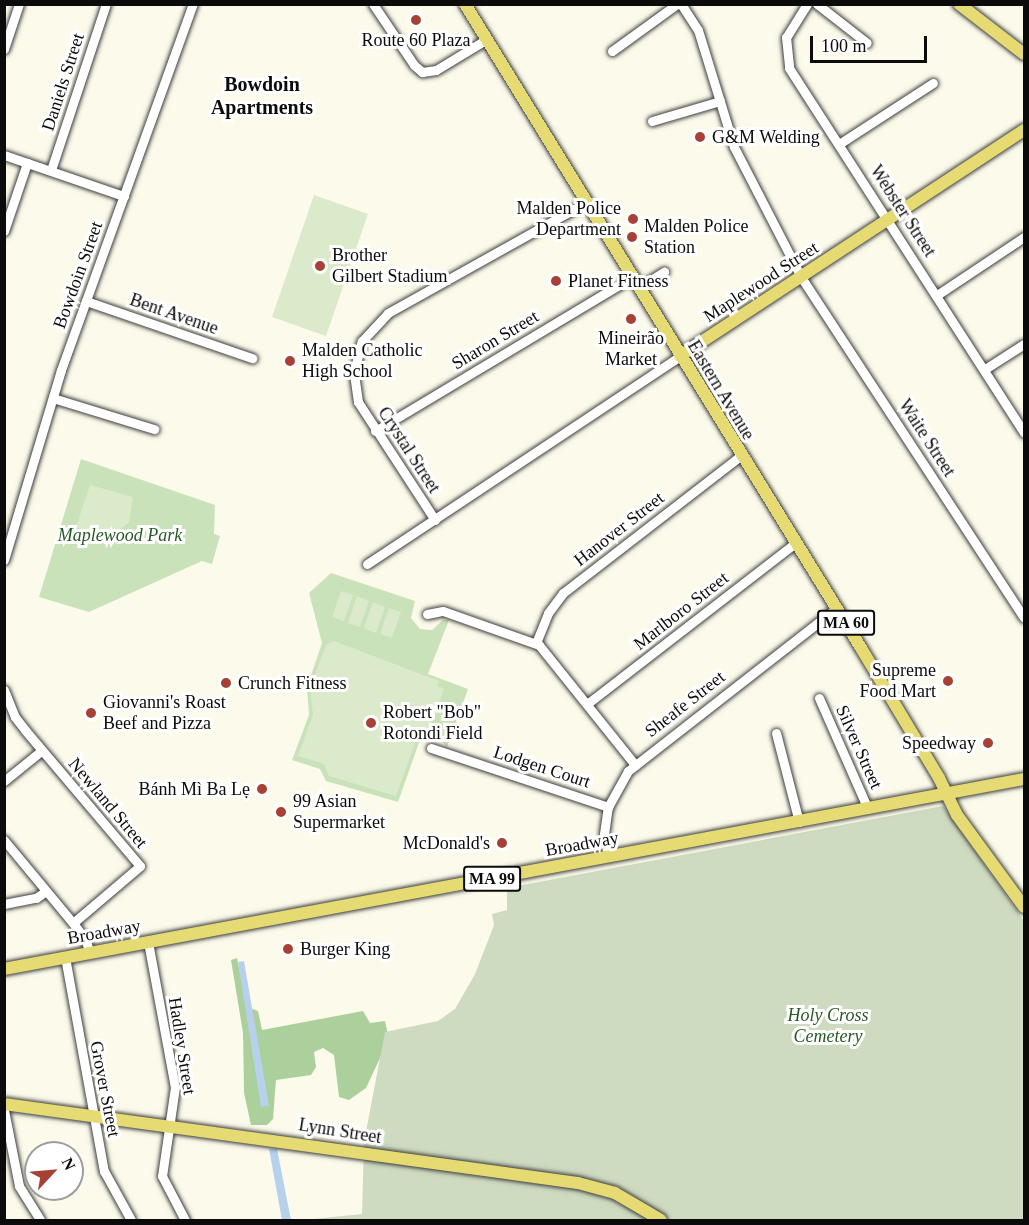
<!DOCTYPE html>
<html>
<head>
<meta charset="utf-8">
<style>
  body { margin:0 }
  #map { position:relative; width:1029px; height:1225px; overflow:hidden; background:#fcfbeb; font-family:Georgia,serif }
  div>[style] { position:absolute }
  .green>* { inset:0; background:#c9e2ba }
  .forest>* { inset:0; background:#acd09b }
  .cemetery>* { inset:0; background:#cedbc0 }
  .pitch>* { inset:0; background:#dbeaca }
  .water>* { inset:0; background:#b7d1ed }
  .roads { filter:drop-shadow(0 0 2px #3e3e3e) drop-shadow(0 0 2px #3e3e3e) }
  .minor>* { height:9px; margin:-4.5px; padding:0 4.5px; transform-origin:4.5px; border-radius:4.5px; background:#fff }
  .major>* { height:12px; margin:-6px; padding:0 6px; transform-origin:6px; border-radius:6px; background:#e6da72 }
  .dots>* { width:16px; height:16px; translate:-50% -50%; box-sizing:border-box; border:3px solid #fff; border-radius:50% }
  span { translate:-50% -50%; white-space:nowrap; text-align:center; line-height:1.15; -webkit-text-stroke:6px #fff; paint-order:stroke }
  .shield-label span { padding:2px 4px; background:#fff; border:2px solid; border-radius:4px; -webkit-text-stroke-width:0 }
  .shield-label { font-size:16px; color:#0b0b0b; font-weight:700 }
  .poi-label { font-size:18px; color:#0b0b0b }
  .left { translate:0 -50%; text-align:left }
  .right { translate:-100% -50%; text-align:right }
  .street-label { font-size:18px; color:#0b0b0b }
  .park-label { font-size:18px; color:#285925; font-style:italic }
  .neighbourhood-label { font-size:20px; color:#0b0b0b; font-weight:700 }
  .frame { position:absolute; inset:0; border:6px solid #0b0b0b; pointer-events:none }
  .north { position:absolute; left:24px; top:1141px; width:60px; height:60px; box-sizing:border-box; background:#fff; border:2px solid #9d9d9d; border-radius:50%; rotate:64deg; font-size:16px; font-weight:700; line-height:24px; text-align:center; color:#0b0b0b }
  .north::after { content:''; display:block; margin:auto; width:21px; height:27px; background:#a74136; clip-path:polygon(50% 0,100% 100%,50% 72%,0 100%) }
  .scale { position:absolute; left:810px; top:36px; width:117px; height:27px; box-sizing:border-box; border:3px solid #0b0b0b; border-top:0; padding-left:8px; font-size:18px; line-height:21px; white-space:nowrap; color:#0b0b0b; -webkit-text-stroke:4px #fff; paint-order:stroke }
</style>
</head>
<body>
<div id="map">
  <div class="green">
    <i style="clip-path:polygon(81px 459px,215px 505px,214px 534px,220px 536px,212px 564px,202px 561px,89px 612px,39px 597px)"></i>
    <i style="clip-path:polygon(331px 573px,415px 601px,411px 618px,420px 629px,432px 630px,443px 620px,449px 620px,428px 674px,468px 689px,447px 747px,436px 735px,420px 740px,398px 802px,326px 781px,320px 769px,292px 760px,309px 715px,307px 687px,322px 643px,309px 593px)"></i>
  </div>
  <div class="forest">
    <i style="clip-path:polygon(237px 958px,247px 1007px,258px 1011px,262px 1030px,363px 1011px,370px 1023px,385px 1021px,389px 1039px,366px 1088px,349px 1100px,339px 1097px,334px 1055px,323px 1048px,314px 1052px,316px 1067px,311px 1075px,276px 1080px,273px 1119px,267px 1125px,251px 1125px,244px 1093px,243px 1033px,231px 960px)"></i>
  </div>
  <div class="cemetery">
    <i style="clip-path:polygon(943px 806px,1024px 921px,1024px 1220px,303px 1220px,362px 1214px,364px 1142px,385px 1032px,438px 1021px,455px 1009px,475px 974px,494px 925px,492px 914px,507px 910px,507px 888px)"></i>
  </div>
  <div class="pitch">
    <i style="clip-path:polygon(314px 195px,368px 214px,326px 336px,272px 317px)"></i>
    <i style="clip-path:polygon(90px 485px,133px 497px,129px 522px,115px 534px,98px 537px,76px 527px)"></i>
    <i style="clip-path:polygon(341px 591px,353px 595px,344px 621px,332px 617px)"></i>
    <i style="clip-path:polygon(357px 596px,369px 601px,360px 627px,348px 623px)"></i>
    <i style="clip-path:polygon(373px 602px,385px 607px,376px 633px,364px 628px)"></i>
    <i style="clip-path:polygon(389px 608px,401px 612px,392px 638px,380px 634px)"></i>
    <i style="clip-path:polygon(334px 641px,439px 681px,437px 686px,444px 689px,429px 731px,416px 740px,396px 796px,329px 776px,324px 764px,298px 756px,313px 715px,310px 688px,326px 645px)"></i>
  </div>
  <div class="water">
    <i style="clip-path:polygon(244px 961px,269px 1106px,264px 1106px,261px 1107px,238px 962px)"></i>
    <i style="clip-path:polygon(269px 1149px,277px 1149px,291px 1220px,282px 1220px)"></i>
  </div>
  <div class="roads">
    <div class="minor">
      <i style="left:373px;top:4px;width:73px;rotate:56.1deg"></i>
      <i style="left:414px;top:65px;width:11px;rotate:41deg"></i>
      <i style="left:422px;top:72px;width:14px;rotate:-8deg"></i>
      <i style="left:436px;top:70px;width:60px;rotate:-31.3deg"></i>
      <i style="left:681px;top:4px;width:31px;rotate:57deg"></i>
      <i style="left:698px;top:30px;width:122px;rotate:72.9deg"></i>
      <i style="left:734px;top:147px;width:146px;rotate:62.7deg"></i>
      <i style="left:801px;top:277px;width:407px;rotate:56.8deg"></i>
      <i style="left:807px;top:4px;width:39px;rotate:122deg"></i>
      <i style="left:786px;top:37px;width:31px;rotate:84deg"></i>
      <i style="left:789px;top:68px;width:434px;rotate:57.2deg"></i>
      <i style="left:817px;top:4px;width:63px;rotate:38deg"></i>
      <i style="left:4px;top:49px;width:47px;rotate:-71.6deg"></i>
      <i style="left:612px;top:51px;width:80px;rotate:-35.9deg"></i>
      <i style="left:652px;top:121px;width:71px;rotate:-16.4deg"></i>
      <i style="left:839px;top:144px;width:112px;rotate:-33deg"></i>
      <i style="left:4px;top:155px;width:127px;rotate:18.9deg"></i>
      <i style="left:51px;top:170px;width:175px;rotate:-71.7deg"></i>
      <i style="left:4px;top:231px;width:72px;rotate:-71.3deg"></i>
      <i style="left:638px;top:288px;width:31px;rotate:-32deg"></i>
      <i style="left:937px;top:295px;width:105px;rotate:-33.7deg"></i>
      <i style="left:86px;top:301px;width:176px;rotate:19deg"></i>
      <i style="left:985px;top:369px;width:46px;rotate:-32.7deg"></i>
      <i style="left:53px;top:398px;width:106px;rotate:17.1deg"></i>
      <i style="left:375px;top:431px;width:300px;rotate:-30.9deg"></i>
      <i style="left:435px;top:520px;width:141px;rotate:-123.1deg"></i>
      <i style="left:358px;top:402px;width:30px;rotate:-98deg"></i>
      <i style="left:354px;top:372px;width:32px;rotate:-76deg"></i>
      <i style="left:362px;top:341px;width:38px;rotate:-47deg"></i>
      <i style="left:388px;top:313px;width:228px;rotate:-29.2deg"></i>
      <i style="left:4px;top:560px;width:198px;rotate:-73.3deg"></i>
      <i style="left:61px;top:370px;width:389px;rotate:-70.2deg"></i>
      <i style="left:367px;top:564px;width:376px;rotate:-33.6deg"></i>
      <i style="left:427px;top:614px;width:16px;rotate:-11deg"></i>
      <i style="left:443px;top:611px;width:102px;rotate:19.5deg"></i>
      <i style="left:539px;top:645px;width:154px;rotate:51.3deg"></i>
      <i style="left:536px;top:643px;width:32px;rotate:-68deg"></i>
      <i style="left:548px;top:613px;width:25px;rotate:-53deg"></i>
      <i style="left:563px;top:593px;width:224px;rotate:-37.7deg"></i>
      <i style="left:4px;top:690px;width:29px;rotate:68deg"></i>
      <i style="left:15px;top:717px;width:16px;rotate:52deg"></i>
      <i style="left:25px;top:730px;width:178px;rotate:49.8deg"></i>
      <i style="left:140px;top:866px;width:88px;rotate:139.6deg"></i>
      <i style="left:819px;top:698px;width:121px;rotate:66.2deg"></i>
      <i style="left:587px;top:704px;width:262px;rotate:-37.7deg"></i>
      <i style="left:776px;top:733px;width:92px;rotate:75.5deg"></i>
      <i style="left:431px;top:748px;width:187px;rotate:18.4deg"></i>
      <i style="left:4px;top:781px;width:48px;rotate:-39deg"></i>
      <i style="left:4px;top:840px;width:108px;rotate:50.3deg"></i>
      <i style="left:73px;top:923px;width:20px;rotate:53deg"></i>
      <i style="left:85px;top:939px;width:15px;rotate:70deg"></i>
      <i style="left:608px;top:857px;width:23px;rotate:-100deg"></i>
      <i style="left:604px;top:834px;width:27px;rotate:-82deg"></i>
      <i style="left:608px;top:807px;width:41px;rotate:-60.9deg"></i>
      <i style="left:628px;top:771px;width:265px;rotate:-38deg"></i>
      <i style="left:4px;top:904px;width:33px;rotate:-11deg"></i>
      <i style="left:36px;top:898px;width:12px;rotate:-35deg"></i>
      <i style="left:148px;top:942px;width:147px;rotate:79.5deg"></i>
      <i style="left:175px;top:1087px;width:90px;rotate:98.3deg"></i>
      <i style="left:162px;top:1176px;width:50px;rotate:62.4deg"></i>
      <i style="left:65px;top:957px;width:218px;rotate:79.7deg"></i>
      <i style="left:104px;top:1171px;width:56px;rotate:61.1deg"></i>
      <i style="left:4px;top:1110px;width:77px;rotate:78.8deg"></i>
      <i style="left:19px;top:1186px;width:40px;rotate:58deg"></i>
    </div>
    <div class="major">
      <i style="left:465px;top:4px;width:756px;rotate:58.41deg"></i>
      <i style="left:861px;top:648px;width:152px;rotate:59deg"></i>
      <i style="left:939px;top:778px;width:41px;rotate:64.1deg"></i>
      <i style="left:957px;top:815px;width:114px;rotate:53.9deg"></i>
      <i style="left:959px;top:4px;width:82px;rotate:37.6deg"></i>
      <i style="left:680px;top:356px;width:412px;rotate:-33.3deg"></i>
      <i style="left:4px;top:969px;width:1038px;rotate:-10.55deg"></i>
      <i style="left:4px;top:1104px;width:579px;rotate:7.84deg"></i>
      <i style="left:578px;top:1183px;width:38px;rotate:15deg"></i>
      <i style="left:615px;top:1193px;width:53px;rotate:30.4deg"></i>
    </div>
  </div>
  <div class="dots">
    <i style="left:416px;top:20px;background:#a74136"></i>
    <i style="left:700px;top:137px;background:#a74136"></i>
    <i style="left:633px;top:219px;background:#a74136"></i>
    <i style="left:632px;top:237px;background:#a74136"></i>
    <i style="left:320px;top:266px;background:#a74136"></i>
    <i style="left:556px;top:281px;background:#a74136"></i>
    <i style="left:631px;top:319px;background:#a74136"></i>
    <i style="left:290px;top:361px;background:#a74136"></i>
    <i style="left:948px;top:681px;background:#a74136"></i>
    <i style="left:226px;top:683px;background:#a74136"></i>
    <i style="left:91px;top:713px;background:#a74136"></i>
    <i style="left:371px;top:723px;background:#a74136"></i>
    <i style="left:988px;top:743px;background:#a74136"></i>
    <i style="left:262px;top:789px;background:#a74136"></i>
    <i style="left:281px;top:812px;background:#a74136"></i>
    <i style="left:502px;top:843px;background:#a74136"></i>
    <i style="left:288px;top:949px;background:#a74136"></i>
  </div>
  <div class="shield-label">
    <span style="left:846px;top:623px">MA 60</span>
    <span style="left:492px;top:879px">MA 99</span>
  </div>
  <div class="poi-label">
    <span style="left:416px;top:40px">Route 60 Plaza</span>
    <span class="left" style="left:712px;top:137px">G&amp;M Welding</span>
    <span class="right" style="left:621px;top:219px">Malden Police<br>Department</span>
    <span class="left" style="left:644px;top:237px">Malden Police<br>Station</span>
    <span class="left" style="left:332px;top:266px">Brother<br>Gilbert Stadium</span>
    <span class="left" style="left:568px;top:281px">Planet Fitness</span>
    <span style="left:631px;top:349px">Mineirão<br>Market</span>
    <span class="left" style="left:302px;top:361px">Malden Catholic<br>High School</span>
    <span class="right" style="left:936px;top:681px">Supreme<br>Food Mart</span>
    <span class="left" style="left:238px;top:683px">Crunch Fitness</span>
    <span class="left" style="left:103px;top:713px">Giovanni's Roast<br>Beef and Pizza</span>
    <span class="left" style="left:383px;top:723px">Robert "Bob"<br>Rotondi Field</span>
    <span class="right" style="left:976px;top:743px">Speedway</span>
    <span class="right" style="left:250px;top:789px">Bánh Mì Ba Lẹ</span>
    <span class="left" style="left:293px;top:812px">99 Asian<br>Supermarket</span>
    <span class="right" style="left:490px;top:843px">McDonald's</span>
    <span class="left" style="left:300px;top:949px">Burger King</span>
  </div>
  <div class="street-label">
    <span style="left:63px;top:82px;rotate:-72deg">Daniels Street</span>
    <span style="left:903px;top:211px;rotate:57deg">Webster Street</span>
    <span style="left:78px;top:275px;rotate:-70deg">Bowdoin Street</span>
    <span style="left:761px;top:282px;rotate:-33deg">Maplewood Street</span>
    <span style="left:174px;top:314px;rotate:19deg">Bent Avenue</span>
    <span style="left:495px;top:340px;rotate:-31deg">Sharon Street</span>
    <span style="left:721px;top:390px;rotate:59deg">Eastern Avenue</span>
    <span style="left:927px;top:438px;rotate:57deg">Waite Street</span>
    <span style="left:409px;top:450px;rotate:57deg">Crystal Street</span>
    <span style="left:619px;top:529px;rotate:-38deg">Hanover Street</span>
    <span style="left:681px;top:611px;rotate:-38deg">Marlboro Street</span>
    <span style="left:685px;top:704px;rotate:-38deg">Sheafe Street</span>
    <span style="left:859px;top:747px;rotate:66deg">Silver Street</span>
    <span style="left:542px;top:767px;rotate:18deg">Lodgen Court</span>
    <span style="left:108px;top:803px;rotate:50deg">Newland Street</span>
    <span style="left:582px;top:844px;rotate:-10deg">Broadway</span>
    <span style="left:104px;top:932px;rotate:-10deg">Broadway</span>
    <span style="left:182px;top:1046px;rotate:81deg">Hadley Street</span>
    <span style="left:105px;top:1089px;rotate:79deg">Grover Street</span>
    <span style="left:340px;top:1131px;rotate:9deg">Lynn Street</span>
  </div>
  <div class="park-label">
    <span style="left:120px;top:535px">Maplewood Park</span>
    <span style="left:828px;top:1026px">Holy Cross<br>Cemetery</span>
  </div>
  <div class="neighbourhood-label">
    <span style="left:262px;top:96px">Bowdoin<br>Apartments</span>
  </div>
  <div class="frame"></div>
  <div class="north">N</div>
  <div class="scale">100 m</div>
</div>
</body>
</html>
